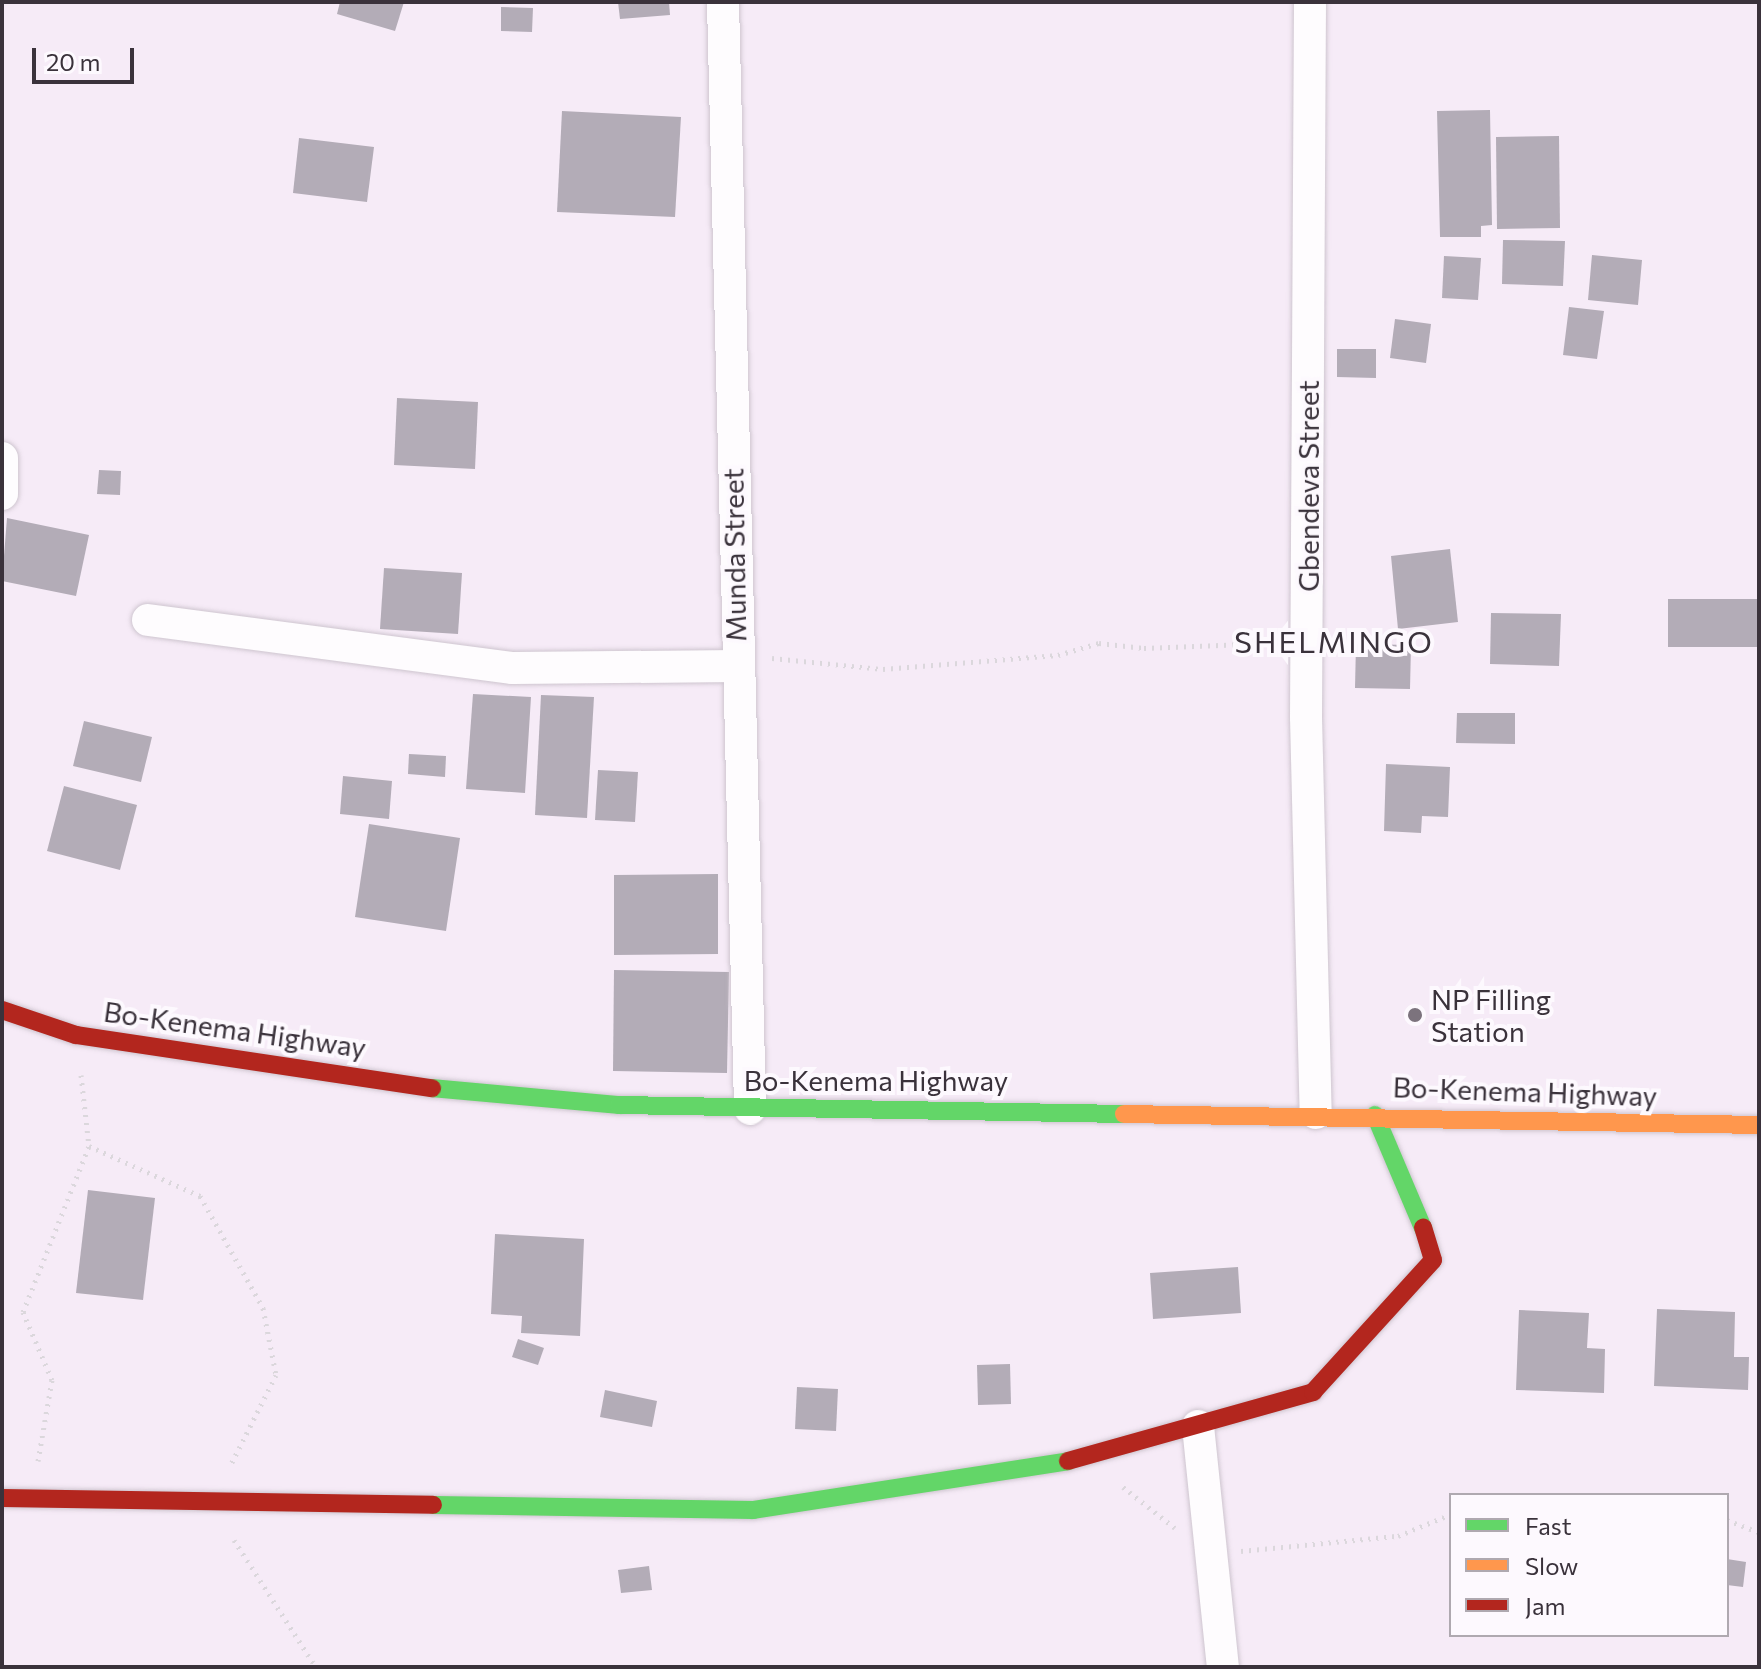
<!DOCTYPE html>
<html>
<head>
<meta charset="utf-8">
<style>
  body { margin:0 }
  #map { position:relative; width:1761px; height:1669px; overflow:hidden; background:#f6ebf7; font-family:Commissioner,sans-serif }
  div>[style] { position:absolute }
  .building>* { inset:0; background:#b3acb7 }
  .path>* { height:5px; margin-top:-2.5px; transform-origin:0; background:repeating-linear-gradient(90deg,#dbd7dc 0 2px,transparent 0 8px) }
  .roads { filter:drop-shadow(0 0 2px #cec5cf) drop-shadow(0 0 2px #cec5cf) }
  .street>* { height:32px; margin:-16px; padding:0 16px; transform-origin:16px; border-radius:16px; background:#fefcfe }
  .fast>* { height:18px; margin:-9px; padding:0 9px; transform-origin:9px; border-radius:9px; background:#63d668 }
  .slow>* { height:18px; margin:-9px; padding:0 9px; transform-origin:9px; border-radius:9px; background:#ff974d }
  .jam>* { height:18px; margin:-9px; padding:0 9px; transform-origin:9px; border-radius:9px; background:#b3261e }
  .dots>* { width:22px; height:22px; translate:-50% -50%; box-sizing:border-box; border:4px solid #fdf9fe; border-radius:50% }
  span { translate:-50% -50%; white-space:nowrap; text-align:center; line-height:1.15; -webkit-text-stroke:8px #fdf9fe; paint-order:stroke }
  .street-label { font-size:28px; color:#3a323b }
  .poi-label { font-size:28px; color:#3a323b }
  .left { translate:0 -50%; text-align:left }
  .neighbourhood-label { font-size:30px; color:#3a323b; letter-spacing:2px }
  .frame { position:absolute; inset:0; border:4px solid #3a323b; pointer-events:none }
  .legend { position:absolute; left:1449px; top:1493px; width:280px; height:144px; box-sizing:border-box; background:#fdf9fe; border:2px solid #afa9b0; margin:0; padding:10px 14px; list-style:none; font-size:24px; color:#3a323b }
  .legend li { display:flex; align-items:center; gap:16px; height:40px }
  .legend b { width:40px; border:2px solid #afa9b0 }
  .scale { position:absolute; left:32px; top:48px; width:102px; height:36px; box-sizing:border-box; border:4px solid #3a323b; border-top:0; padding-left:10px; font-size:24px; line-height:28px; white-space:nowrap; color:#3a323b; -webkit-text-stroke:6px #fdf9fe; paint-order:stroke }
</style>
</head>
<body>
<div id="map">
  <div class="building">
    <i style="clip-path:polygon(340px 2px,404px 2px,395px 31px,337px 14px)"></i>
    <i style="clip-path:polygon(618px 2px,669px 2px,670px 15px,620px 19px)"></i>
    <i style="clip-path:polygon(501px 7px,533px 8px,532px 32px,501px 31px)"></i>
    <i style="clip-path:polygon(1490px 110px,1492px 225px,1481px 226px,1481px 237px,1440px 237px,1437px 111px)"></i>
    <i style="clip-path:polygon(562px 111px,681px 117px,675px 217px,557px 212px)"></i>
    <i style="clip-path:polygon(1559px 136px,1560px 228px,1497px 229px,1496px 137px)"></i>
    <i style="clip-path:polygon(299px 138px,374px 147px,367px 202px,293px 193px)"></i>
    <i style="clip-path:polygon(1503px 240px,1565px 241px,1563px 286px,1502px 284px)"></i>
    <i style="clip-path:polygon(1592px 255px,1642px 260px,1638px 305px,1588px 300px)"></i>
    <i style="clip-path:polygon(1444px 256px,1481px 258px,1478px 300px,1442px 298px)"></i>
    <i style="clip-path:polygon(1569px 307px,1604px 311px,1597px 359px,1563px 355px)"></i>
    <i style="clip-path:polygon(1395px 319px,1431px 324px,1426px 363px,1390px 358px)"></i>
    <i style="clip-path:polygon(1337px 349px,1376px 349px,1376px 378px,1337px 377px)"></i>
    <i style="clip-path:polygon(397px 398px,478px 402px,475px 469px,394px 465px)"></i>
    <i style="clip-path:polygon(99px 470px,121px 471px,120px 495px,97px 494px)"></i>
    <i style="clip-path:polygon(7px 518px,89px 535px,76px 596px,2px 581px)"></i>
    <i style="clip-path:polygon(1450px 549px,1458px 622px,1398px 629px,1391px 556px)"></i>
    <i style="clip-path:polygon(384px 568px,462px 573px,458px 634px,380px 629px)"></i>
    <i style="clip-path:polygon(1668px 599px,1759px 599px,1759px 647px,1668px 647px)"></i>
    <i style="clip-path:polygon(1491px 613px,1561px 614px,1559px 666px,1490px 664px)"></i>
    <i style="clip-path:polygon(1356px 644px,1411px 645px,1410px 689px,1355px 688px)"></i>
    <i style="clip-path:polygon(473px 694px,531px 697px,525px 793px,466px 789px)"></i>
    <i style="clip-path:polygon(541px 695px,594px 697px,587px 818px,535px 815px)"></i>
    <i style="clip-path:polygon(1457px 713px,1515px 713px,1515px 744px,1456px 743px)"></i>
    <i style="clip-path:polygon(84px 721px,152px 737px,141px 782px,73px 766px)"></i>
    <i style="clip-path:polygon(409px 754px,446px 756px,445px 777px,408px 774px)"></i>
    <i style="clip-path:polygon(1386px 764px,1450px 767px,1448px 817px,1422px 816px,1421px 833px,1384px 831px)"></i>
    <i style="clip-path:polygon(598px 770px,638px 772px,635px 822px,595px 820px)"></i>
    <i style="clip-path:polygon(343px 776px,392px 781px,389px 819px,340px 814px)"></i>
    <i style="clip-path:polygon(64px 786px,137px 805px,120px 870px,47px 851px)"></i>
    <i style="clip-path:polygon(369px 824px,460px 838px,446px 931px,355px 917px)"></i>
    <i style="clip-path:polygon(718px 874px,718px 954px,614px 955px,614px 875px)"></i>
    <i style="clip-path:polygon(614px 970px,729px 972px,727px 1073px,613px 1071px)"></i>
    <i style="clip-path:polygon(88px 1190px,155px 1198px,143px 1300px,76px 1293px)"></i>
    <i style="clip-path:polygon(495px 1234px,584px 1239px,580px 1336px,521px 1333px,522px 1316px,491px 1314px)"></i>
    <i style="clip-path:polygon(1238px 1267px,1241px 1313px,1153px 1319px,1150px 1273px)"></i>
    <i style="clip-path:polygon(1657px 1309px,1735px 1312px,1734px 1357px,1749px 1357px,1748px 1390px,1654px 1386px)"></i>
    <i style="clip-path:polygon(1519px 1310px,1589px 1313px,1587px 1348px,1605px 1349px,1604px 1393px,1516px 1390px)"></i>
    <i style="clip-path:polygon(518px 1339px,544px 1348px,538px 1365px,512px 1357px)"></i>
    <i style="clip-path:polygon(1010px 1364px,1011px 1404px,978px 1405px,977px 1365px)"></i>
    <i style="clip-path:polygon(797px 1387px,838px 1389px,836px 1431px,795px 1429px)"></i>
    <i style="clip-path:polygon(605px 1390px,657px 1401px,652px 1427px,600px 1417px)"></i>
    <i style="clip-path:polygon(1727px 1559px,1746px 1562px,1743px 1587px,1727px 1585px)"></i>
    <i style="clip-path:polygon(649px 1566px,652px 1590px,621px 1593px,618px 1570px)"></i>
  </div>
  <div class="path">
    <i style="left:772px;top:658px;width:112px;rotate:5.7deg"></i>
    <i style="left:883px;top:669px;width:176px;rotate:-4.6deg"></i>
    <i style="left:1058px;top:655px;width:43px;rotate:-16.3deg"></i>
    <i style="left:1099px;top:643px;width:45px;rotate:6.3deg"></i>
    <i style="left:1144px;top:648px;width:130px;rotate:-2.2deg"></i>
    <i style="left:81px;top:1075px;width:71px;rotate:83.6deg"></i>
    <i style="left:89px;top:1146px;width:122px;rotate:24.2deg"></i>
    <i style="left:200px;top:1196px;width:129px;rotate:60.6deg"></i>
    <i style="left:263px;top:1308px;width:68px;rotate:79deg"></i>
    <i style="left:276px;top:1375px;width:100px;rotate:116.8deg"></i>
    <i style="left:38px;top:1461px;width:82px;rotate:-80.2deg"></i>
    <i style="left:52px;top:1380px;width:74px;rotate:-113.1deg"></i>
    <i style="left:23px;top:1312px;width:179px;rotate:-68.3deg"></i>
    <i style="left:1123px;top:1487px;width:66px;rotate:38.3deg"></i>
    <i style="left:1727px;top:1520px;width:34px;rotate:21deg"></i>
    <i style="left:234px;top:1540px;width:151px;rotate:57.2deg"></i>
    <i style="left:1241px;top:1551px;width:158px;rotate:-5.5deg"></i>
    <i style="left:1398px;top:1536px;width:57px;rotate:-22.5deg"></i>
  </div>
  <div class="roads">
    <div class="street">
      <i style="left:723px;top:2px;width:1107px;rotate:88.6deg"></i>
      <i style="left:1310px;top:2px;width:715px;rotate:90.32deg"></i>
      <i style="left:1306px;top:717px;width:396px;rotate:88.6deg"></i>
      <i style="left:2px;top:458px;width:36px;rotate:90deg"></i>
      <i style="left:148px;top:620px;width:368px;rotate:7.5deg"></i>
      <i style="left:513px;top:668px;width:224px;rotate:-0.5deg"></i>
      <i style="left:1198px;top:1426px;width:242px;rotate:84.1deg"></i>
    </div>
    <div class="fast">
      <i style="left:432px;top:1088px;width:188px;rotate:5.2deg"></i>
      <i style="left:619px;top:1105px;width:505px;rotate:1.02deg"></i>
      <i style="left:1375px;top:1115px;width:123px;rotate:67deg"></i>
      <i style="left:433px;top:1505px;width:320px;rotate:0.9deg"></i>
      <i style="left:753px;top:1510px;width:319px;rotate:-8.8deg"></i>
    </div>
    <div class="slow">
      <i style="left:1124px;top:1114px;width:635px;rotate:0.99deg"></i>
    </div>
    <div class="jam">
      <i style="left:2px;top:1010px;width:78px;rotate:18.7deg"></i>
      <i style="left:76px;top:1035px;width:360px;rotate:8.5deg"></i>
      <i style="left:1068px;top:1461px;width:255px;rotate:-15.7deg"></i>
      <i style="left:1313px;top:1392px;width:178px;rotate:-47.7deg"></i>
      <i style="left:1433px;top:1260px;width:34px;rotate:-107deg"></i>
      <i style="left:2px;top:1498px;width:431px;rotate:0.9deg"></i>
    </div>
  </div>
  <div class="dots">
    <i style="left:1415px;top:1015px;background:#7c737d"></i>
  </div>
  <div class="street-label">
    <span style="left:1308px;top:486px;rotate:-90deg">Gbendeva Street</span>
    <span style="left:734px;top:555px;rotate:-91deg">Munda Street</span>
    <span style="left:235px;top:1029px;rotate:8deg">Bo-Kenema Highway</span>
    <span style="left:876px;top:1080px">Bo-Kenema Highway</span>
    <span style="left:1525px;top:1091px;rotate:2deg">Bo-Kenema Highway</span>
  </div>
  <div class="poi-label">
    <span class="left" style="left:1431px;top:1015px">NP Filling<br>Station</span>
  </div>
  <div class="neighbourhood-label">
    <span style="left:1334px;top:641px">SHELMINGO</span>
  </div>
  <div class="frame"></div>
  <ul class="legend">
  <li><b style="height:10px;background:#63d668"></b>Fast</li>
  <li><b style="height:10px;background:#ff974d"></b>Slow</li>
  <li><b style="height:10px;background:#b3261e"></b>Jam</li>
  </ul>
  <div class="scale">20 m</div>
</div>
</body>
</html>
